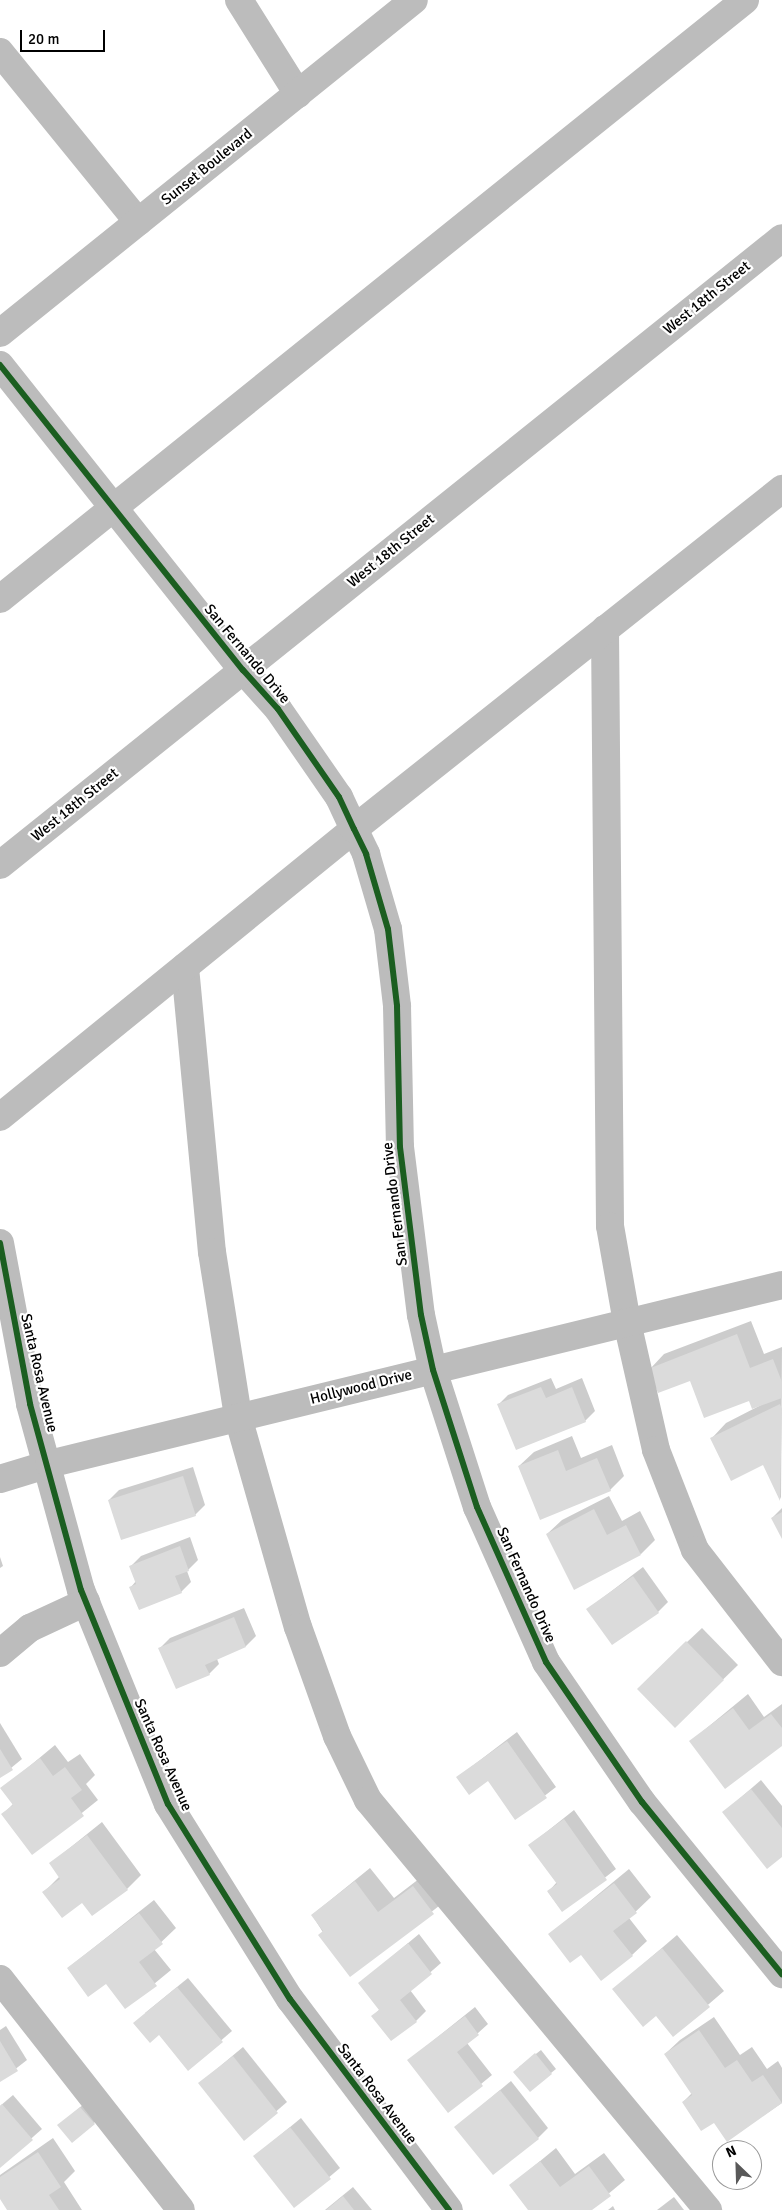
<!DOCTYPE html>
<html>
<head>
<meta charset="utf-8">
<style>
  body { margin:0 }
  #map { position:relative; width:782px; height:2210px; overflow:hidden; background:#fff; font-family:Signika,sans-serif }
  div>[style] { position:absolute }
  .shadow>* { inset:0; background:#0003 }
  .building>* { inset:0; background:#dbdbdb }
  .minor>* { height:28px; margin:-14px; padding:0 14px; transform-origin:14px; border-radius:14px; background:#bcbcbc }
  .cycleway>* { height:6px; margin:-3px; padding:0 3px; transform-origin:3px; border-radius:3px; background:#1b5e20 }
  span { translate:-50% -50%; white-space:nowrap; text-align:center; line-height:1.15; -webkit-text-stroke:4.5px #fff; paint-order:stroke }
  .street-label { font-size:15px; color:#000 }
  .north { position:absolute; left:712px; top:2140px; width:50px; height:50px; box-sizing:border-box; background:#fff; border:1px solid #999; border-radius:50%; rotate:336deg; font-size:14px; font-weight:700; line-height:20px; text-align:center; color:#000 }
  .north::after { content:''; display:block; margin:auto; width:18px; height:22px; background:#595959; clip-path:polygon(50% 0,100% 100%,50% 72%,0 100%) }
  .scale { position:absolute; left:20px; top:30px; width:85px; height:22px; box-sizing:border-box; border:2px solid #000; border-top:0; padding-left:6px; font-size:15px; line-height:18px; white-space:nowrap; color:#000; -webkit-text-stroke:4px #fff; paint-order:stroke }
</style>
</head>
<body>
<div id="map">
  <div class="shadow">
    <i style="clip-path:polygon(751px 1321px,764px 1354px,782px 1347px,781px 1499px,764px 1464px,712px 1438px,726px 1423px,761px 1405px,691px 1379px,650px 1369px,664px 1354px)"></i>
    <i style="clip-path:polygon(551px 1378px,556px 1389px,582px 1378px,595px 1411px,585px 1421px,498px 1405px,508px 1395px)"></i>
    <i style="clip-path:polygon(572px 1436px,581px 1458px,612px 1445px,624px 1476px,610px 1490px,519px 1466px,534px 1452px)"></i>
    <i style="clip-path:polygon(193px 1467px,205px 1505px,195px 1515px,109px 1500px,119px 1490px)"></i>
    <i style="clip-path:polygon(609px 1496px,622px 1521px,640px 1511px,655px 1540px,641px 1554px,547px 1534px,562px 1520px)"></i>
    <i style="clip-path:polygon(782px 1508px,782px 1536px,772px 1518px)"></i>
    <i style="clip-path:polygon(190px 1537px,198px 1560px,187px 1571px,191px 1582px,181px 1592px,131px 1587px,136px 1581px,131px 1566px,141px 1556px)"></i>
    <i style="clip-path:polygon(0 1557px,3px 1566px,0 1568px)"></i>
    <i style="clip-path:polygon(643px 1567px,668px 1602px,658px 1612px,588px 1609px)"></i>
    <i style="clip-path:polygon(244px 1608px,256px 1636px,246px 1646px,217px 1659px,219px 1664px,209px 1674px,160px 1648px,170px 1638px)"></i>
    <i style="clip-path:polygon(702px 1628px,738px 1665px,675px 1726px,653px 1674px)"></i>
    <i style="clip-path:polygon(748px 1694px,764px 1717px,782px 1704px,782px 1745px,691px 1741px)"></i>
    <i style="clip-path:polygon(0 1723px,22px 1759px,0 1777px)"></i>
    <i style="clip-path:polygon(517px 1732px,556px 1787px,516px 1818px,488px 1780px,458px 1777px)"></i>
    <i style="clip-path:polygon(55px 1745px,68px 1762px,80px 1754px,95px 1775px,86px 1784px,98px 1800px,32px 1853px,3px 1814px,13px 1804px,2px 1789px)"></i>
    <i style="clip-path:polygon(761px 1780px,782px 1806px,782px 1855px,724px 1812px)"></i>
    <i style="clip-path:polygon(574px 1810px,616px 1869px,562px 1911px,548px 1892px,557px 1882px,530px 1845px)"></i>
    <i style="clip-path:polygon(102px 1822px,141px 1875px,127px 1889px,82px 1901px,44px 1892px,60px 1876px,51px 1863px)"></i>
    <i style="clip-path:polygon(370px 1868px,394px 1898px,428px 1872px,448px 1899px,350px 1975px,312px 1915px)"></i>
    <i style="clip-path:polygon(629px 1869px,651px 1897px,629px 1918px,647px 1941px,632px 1955px,581px 1953px,550px 1934px)"></i>
    <i style="clip-path:polygon(154px 1900px,176px 1928px,154px 1949px,171px 1970px,126px 2007px,106px 1982px,68px 1968px)"></i>
    <i style="clip-path:polygon(419px 1934px,441px 1963px,410px 1990px,426px 2011px,416px 2021px,373px 2016px,380px 2009px,360px 1983px)"></i>
    <i style="clip-path:polygon(677px 1935px,724px 1991px,673px 2035px,656px 2014px,614px 1989px)"></i>
    <i style="clip-path:polygon(188px 1978px,232px 2031px,188px 2069px,145px 2013px)"></i>
    <i style="clip-path:polygon(475px 2007px,488px 2024px,467px 2043px,492px 2075px,448px 2111px,409px 2060px)"></i>
    <i style="clip-path:polygon(714px 2017px,740px 2055px,752px 2047px,767px 2069px,778px 2061px,782px 2068px,782px 2103px,727px 2140px,714px 2121px,683px 2102px,692px 2093px,665px 2054px,680px 2040px)"></i>
    <i style="clip-path:polygon(6px 2026px,27px 2060px,0 2081px,0 2030px)"></i>
    <i style="clip-path:polygon(243px 2047px,287px 2102px,244px 2139px,200px 2083px)"></i>
    <i style="clip-path:polygon(541px 2050px,556px 2069px,551px 2073px,519px 2067px)"></i>
    <i style="clip-path:polygon(511px 2081px,548px 2128px,538px 2138px,456px 2127px)"></i>
    <i style="clip-path:polygon(13px 2095px,42px 2129px,0 2166px,0 2106px)"></i>
    <i style="clip-path:polygon(85px 2103px,98px 2119px,94px 2123px,64px 2121px)"></i>
    <i style="clip-path:polygon(301px 2118px,340px 2168px,295px 2206px,255px 2156px)"></i>
    <i style="clip-path:polygon(53px 2138px,75px 2171px,64px 2182px,82px 2210px,9px 2210px,0 2197px,0 2175px)"></i>
    <i style="clip-path:polygon(556px 2148px,575px 2174px,604px 2153px,625px 2180px,589px 2210px,530px 2210px,511px 2185px)"></i>
    <i style="clip-path:polygon(353px 2187px,372px 2210px,325px 2210px)"></i>
    <i style="clip-path:polygon(674px 2197px,684px 2210px,657px 2210px)"></i>
    <i style="clip-path:polygon(613px 2206px,615px 2210px,608px 2210px)"></i>
  </div>
  <div class="building">
    <i style="clip-path:polygon(737px 1334px,750px 1368px,773px 1359px,782px 1382px,782px 1398px,752px 1409px,749px 1401px,704px 1418px,690px 1381px,658px 1393px,648px 1369px)"></i>
    <i style="clip-path:polygon(541px 1387px,546px 1398px,572px 1387px,586px 1422px,516px 1450px,497px 1404px)"></i>
    <i style="clip-path:polygon(780px 1404px,782px 1409px,780px 1501px,763px 1465px,731px 1481px,710px 1438px)"></i>
    <i style="clip-path:polygon(558px 1450px,566px 1471px,597px 1458px,611px 1491px,540px 1520px,518px 1466px)"></i>
    <i style="clip-path:polygon(183px 1476px,196px 1516px,121px 1540px,108px 1500px)"></i>
    <i style="clip-path:polygon(594px 1509px,607px 1535px,626px 1525px,641px 1555px,574px 1590px,546px 1534px)"></i>
    <i style="clip-path:polygon(782px 1512px,782px 1539px,771px 1518px)"></i>
    <i style="clip-path:polygon(180px 1546px,189px 1571px,175px 1576px,182px 1593px,139px 1610px,129px 1587px,136px 1584px,129px 1566px)"></i>
    <i style="clip-path:polygon(633px 1576px,659px 1613px,612px 1645px,586px 1609px)"></i>
    <i style="clip-path:polygon(234px 1617px,246px 1647px,205px 1665px,210px 1675px,176px 1689px,158px 1648px)"></i>
    <i style="clip-path:polygon(686px 1641px,724px 1680px,675px 1728px,637px 1689px)"></i>
    <i style="clip-path:polygon(733px 1708px,749px 1730px,771px 1714px,782px 1728px,782px 1746px,725px 1789px,689px 1741px)"></i>
    <i style="clip-path:polygon(507px 1741px,547px 1798px,515px 1820px,488px 1781px,469px 1795px,456px 1777px)"></i>
    <i style="clip-path:polygon(0 1749px,13px 1770px,0 1778px)"></i>
    <i style="clip-path:polygon(40px 1758px,53px 1776px,65px 1767px,82px 1790px,71px 1798px,84px 1816px,32px 1855px,1px 1814px,13px 1805px,0 1788px)"></i>
    <i style="clip-path:polygon(751px 1789px,782px 1828px,782px 1857px,767px 1869px,722px 1812px)"></i>
    <i style="clip-path:polygon(564px 1819px,607px 1880px,562px 1912px,547px 1891px,557px 1884px,528px 1845px)"></i>
    <i style="clip-path:polygon(87px 1835px,128px 1890px,92px 1916px,82px 1903px,62px 1918px,42px 1892px,60px 1879px,49px 1863px)"></i>
    <i style="clip-path:polygon(355px 1881px,378px 1912px,413px 1886px,434px 1914px,350px 1977px,318px 1935px,323px 1931px,311px 1915px)"></i>
    <i style="clip-path:polygon(614px 1883px,637px 1913px,613px 1931px,633px 1956px,601px 1981px,581px 1955px,570px 1963px,548px 1934px)"></i>
    <i style="clip-path:polygon(139px 1913px,163px 1944px,139px 1962px,157px 1986px,125px 2009px,106px 1984px,88px 1997px,67px 1968px)"></i>
    <i style="clip-path:polygon(408px 1943px,432px 1974px,400px 2000px,417px 2022px,391px 2041px,371px 2016px,379px 2010px,358px 1983px)"></i>
    <i style="clip-path:polygon(662px 1948px,710px 2007px,673px 2037px,656px 2016px,643px 2027px,612px 1989px)"></i>
    <i style="clip-path:polygon(177px 1987px,223px 2042px,188px 2071px,159px 2035px,150px 2043px,133px 2023px)"></i>
    <i style="clip-path:polygon(465px 2016px,479px 2035px,457px 2052px,483px 2086px,448px 2113px,407px 2060px)"></i>
    <i style="clip-path:polygon(699px 2030px,725px 2068px,737px 2060px,752px 2082px,763px 2075px,782px 2103px,727px 2142px,714px 2123px,701px 2131px,682px 2102px,692px 2095px,664px 2054px)"></i>
    <i style="clip-path:polygon(0 2041px,18px 2071px,0 2082px)"></i>
    <i style="clip-path:polygon(535px 2053px,552px 2074px,530px 2092px,513px 2072px)"></i>
    <i style="clip-path:polygon(233px 2056px,278px 2113px,244px 2141px,198px 2083px)"></i>
    <i style="clip-path:polygon(500px 2090px,539px 2139px,493px 2175px,454px 2127px)"></i>
    <i style="clip-path:polygon(2px 2104px,33px 2140px,0 2168px,0 2106px)"></i>
    <i style="clip-path:polygon(80px 2107px,95px 2124px,72px 2143px,57px 2125px)"></i>
    <i style="clip-path:polygon(290px 2127px,331px 2179px,294px 2208px,253px 2156px)"></i>
    <i style="clip-path:polygon(38px 2152px,61px 2187px,49px 2195px,59px 2210px,7px 2210px,0 2199px,0 2177px)"></i>
    <i style="clip-path:polygon(540px 2161px,560px 2187px,589px 2166px,611px 2196px,592px 2210px,528px 2210px,509px 2185px)"></i>
    <i style="clip-path:polygon(343px 2196px,354px 2210px,326px 2210px)"></i>
  </div>
  <div class="minor">
    <i style="left:239px;top:0;width:111px;rotate:57.9deg"></i>
    <i style="left:0;top:52px;width:219px;rotate:50.9deg"></i>
    <i style="left:0;top:333px;width:531px;rotate:-38.81deg"></i>
    <i style="left:0;top:365px;width:390px;rotate:51.5deg"></i>
    <i style="left:243px;top:670px;width:52px;rotate:48.1deg"></i>
    <i style="left:278px;top:709px;width:107px;rotate:55.3deg"></i>
    <i style="left:339px;top:797px;width:35px;rotate:65deg"></i>
    <i style="left:354px;top:829px;width:28px;rotate:64deg"></i>
    <i style="left:366px;top:854px;width:78px;rotate:73.7deg"></i>
    <i style="left:388px;top:929px;width:78px;rotate:83.3deg"></i>
    <i style="left:397px;top:1006px;width:141px;rotate:88.8deg"></i>
    <i style="left:400px;top:1147px;width:169px;rotate:82.9deg"></i>
    <i style="left:421px;top:1315px;width:56px;rotate:77.7deg"></i>
    <i style="left:433px;top:1370px;width:144px;rotate:72.2deg"></i>
    <i style="left:477px;top:1507px;width:170px;rotate:66deg"></i>
    <i style="left:546px;top:1662px;width:170px;rotate:55.6deg"></i>
    <i style="left:642px;top:1802px;width:222px;rotate:50.9deg"></i>
    <i style="left:0;top:599px;width:956px;rotate:-38.8deg"></i>
    <i style="left:605px;top:629px;width:597px;rotate:89.52deg"></i>
    <i style="left:610px;top:1226px;width:97px;rotate:80deg"></i>
    <i style="left:627px;top:1322px;width:131px;rotate:77.2deg"></i>
    <i style="left:656px;top:1450px;width:107px;rotate:68.7deg"></i>
    <i style="left:695px;top:1550px;width:142px;rotate:52.2deg"></i>
    <i style="left:0;top:865px;width:1002px;rotate:-38.72deg"></i>
    <i style="left:185px;top:967px;width:286px;rotate:84.6deg"></i>
    <i style="left:212px;top:1252px;width:167px;rotate:81deg"></i>
    <i style="left:238px;top:1417px;width:218px;rotate:74.1deg"></i>
    <i style="left:298px;top:1627px;width:116px;rotate:70.3deg"></i>
    <i style="left:337px;top:1736px;width:71px;rotate:64.2deg"></i>
    <i style="left:368px;top:1800px;width:533px;rotate:50.33deg"></i>
    <i style="left:0;top:1117px;width:456px;rotate:-39.1deg"></i>
    <i style="left:354px;top:829px;width:547px;rotate:-38.46deg"></i>
    <i style="left:0;top:1243px;width:164px;rotate:79.4deg"></i>
    <i style="left:30px;top:1404px;width:193px;rotate:74.7deg"></i>
    <i style="left:81px;top:1590px;width:231px;rotate:67.9deg"></i>
    <i style="left:168px;top:1804px;width:230px;rotate:58deg"></i>
    <i style="left:290px;top:1999px;width:264px;rotate:53deg"></i>
    <i style="left:0;top:1479px;width:51px;rotate:-17deg"></i>
    <i style="left:49px;top:1464px;width:755px;rotate:-13.72deg"></i>
    <i style="left:0;top:1653px;width:39px;rotate:-40deg"></i>
    <i style="left:30px;top:1628px;width:62px;rotate:-24.9deg"></i>
    <i style="left:0;top:1979px;width:293px;rotate:51.9deg"></i>
  </div>
  <div class="cycleway">
    <i style="left:0;top:365px;width:390px;rotate:51.5deg"></i>
    <i style="left:243px;top:670px;width:52px;rotate:48.1deg"></i>
    <i style="left:278px;top:709px;width:107px;rotate:55.3deg"></i>
    <i style="left:339px;top:797px;width:35px;rotate:65deg"></i>
    <i style="left:354px;top:829px;width:28px;rotate:64deg"></i>
    <i style="left:366px;top:854px;width:78px;rotate:73.7deg"></i>
    <i style="left:388px;top:929px;width:78px;rotate:83.3deg"></i>
    <i style="left:397px;top:1006px;width:141px;rotate:88.8deg"></i>
    <i style="left:400px;top:1147px;width:169px;rotate:82.9deg"></i>
    <i style="left:421px;top:1315px;width:56px;rotate:77.7deg"></i>
    <i style="left:433px;top:1370px;width:144px;rotate:72.2deg"></i>
    <i style="left:477px;top:1507px;width:170px;rotate:66deg"></i>
    <i style="left:546px;top:1662px;width:170px;rotate:55.6deg"></i>
    <i style="left:642px;top:1802px;width:222px;rotate:50.9deg"></i>
    <i style="left:0;top:1243px;width:164px;rotate:79.4deg"></i>
    <i style="left:30px;top:1404px;width:193px;rotate:74.7deg"></i>
    <i style="left:81px;top:1590px;width:231px;rotate:67.9deg"></i>
    <i style="left:168px;top:1804px;width:230px;rotate:58deg"></i>
    <i style="left:290px;top:1999px;width:264px;rotate:53deg"></i>
  </div>
  <div class="street-label">
    <span style="left:207px;top:167px;rotate:-39deg">Sunset Boulevard</span>
    <span style="left:707px;top:298px;rotate:-39deg">West 18th Street</span>
    <span style="left:391px;top:551px;rotate:-39deg">West 18th Street</span>
    <span style="left:247px;top:654px;rotate:50deg">San Fernando Drive</span>
    <span style="left:75px;top:805px;rotate:-39deg">West 18th Street</span>
    <span style="left:395px;top:1204px;rotate:-97deg">San Fernando Drive</span>
    <span style="left:39px;top:1373px;rotate:77deg">Santa Rosa Avenue</span>
    <span style="left:361px;top:1387px;rotate:-14deg">Hollywood Drive</span>
    <span style="left:526px;top:1585px;rotate:66deg">San Fernando Drive</span>
    <span style="left:163px;top:1755px;rotate:66deg">Santa Rosa Avenue</span>
    <span style="left:377px;top:2094px;rotate:53deg">Santa Rosa Avenue</span>
  </div>
  <div class="north">N</div>
  <div class="scale">20 m</div>
</div>
</body>
</html>
